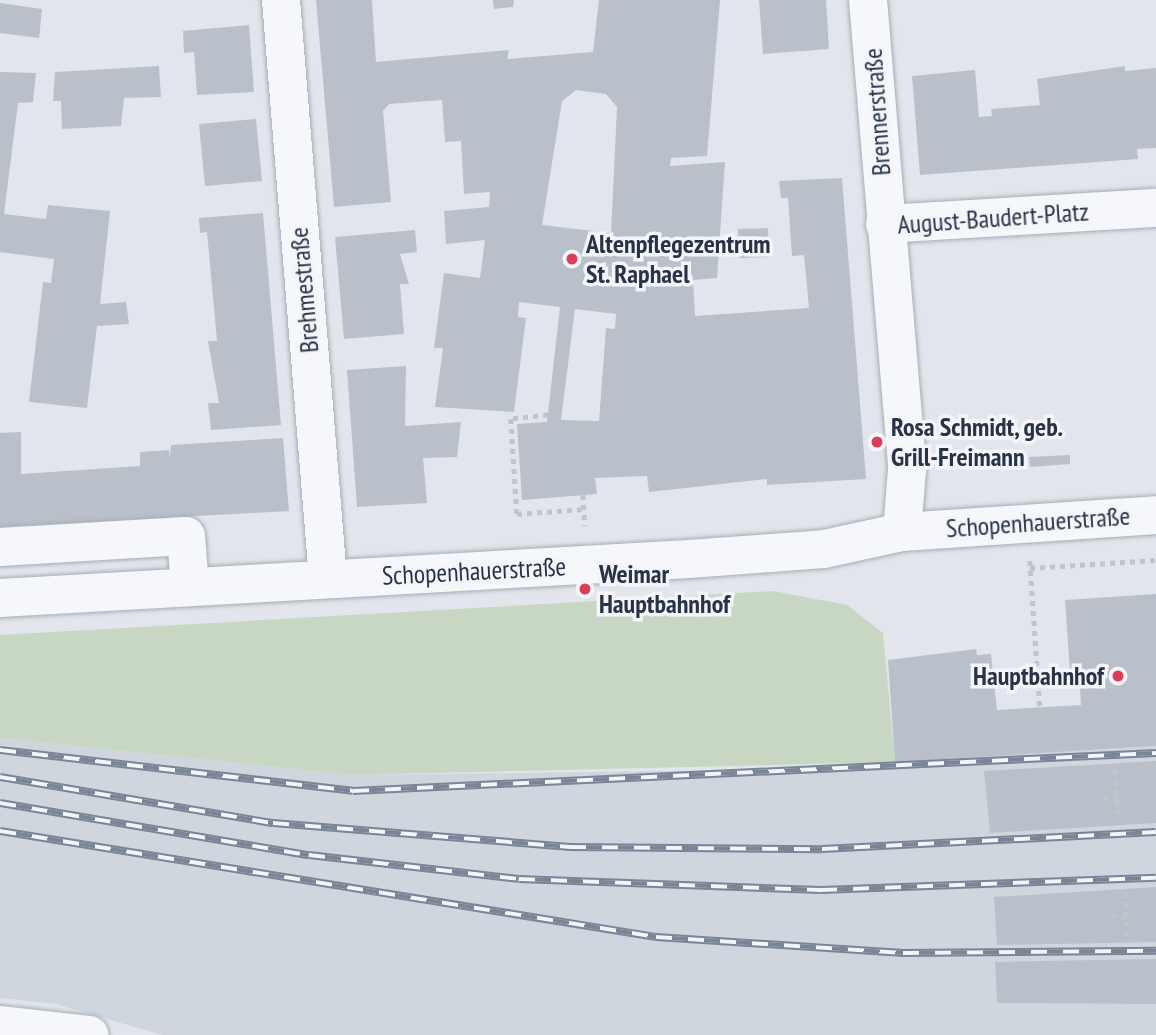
<!DOCTYPE html>
<html>
<head>
<meta charset="utf-8">
<style>
  body { margin:0 }
  #map { position:relative; width:1156px; height:1035px; overflow:hidden; background:#e2e6ec; font-family:"PT Sans Narrow",sans-serif }
  div>[style] { position:absolute }
  .built>* { inset:0; background:#d0d6de }
  .green>* { inset:0; background:#c8d7c3 }
  .building>* { inset:0; background:#b9c0ca }
  .path>* { height:4.5px; margin-top:-2.25px; transform-origin:0; background:repeating-linear-gradient(90deg,#c0c4cb 0 5px,transparent 0 10px) }
  .roads { filter:drop-shadow(0 0 2px #a6adb7) drop-shadow(0 0 2px #a6adb7) }
  .minor>* { height:38px; margin:-19px; padding:0 19px; transform-origin:19px; border-radius:19px; background:#f6f7fa }
  .rail>* { height:8px; margin-top:-4px; transform-origin:0; background:repeating-linear-gradient(90deg,#f3f5f9 0 16px,#7a8697 0 32px); box-sizing:border-box; border-block:2px solid #7a8697 }
  .dots>* { width:19px; height:19px; translate:-50% -50%; box-sizing:border-box; border:4px solid #f3f5f9; border-radius:50% }
  span { translate:-50% -50%; white-space:nowrap; text-align:center; line-height:1.15; -webkit-text-stroke:7px #f3f5f9; paint-order:stroke }
  .street-label { font-size:26px; color:#283446 }
  .poi-label { font-size:26px; color:#283446; font-weight:700 }
  .left { translate:0 -50%; text-align:left }
  .right { translate:-100% -50%; text-align:right }
</style>
</head>
<body>
<div id="map">
  <div class="built">
    <i style="clip-path:polygon(0 738px,352px 775px,743px 770px,1156px 746px,1156px 1035px,162px 1035px,56px 1004px,0 998px)"></i>
  </div>
  <div class="green">
    <i style="clip-path:polygon(773px 591px,847px 605px,883px 633px,895px 762px,352px 775px,0 738px,0 635px)"></i>
  </div>
  <div class="building">
    <i style="clip-path:polygon(evenodd,316px 0,372px 0,376px 62px,509px 50px,507px 59px,593px 52px,599px 0,720px 0,707px 156px,671px 158px,670px 166px,725px 162px,717px 278px,693px 280px,695px 316px,809px 308px,804px 255px,792px 256px,788px 198px,781px 198px,779px 181px,842px 178px,866px 479px,767px 485px,767px 479px,649px 492px,647px 476px,595px 478px,597px 494px,522px 500px,517px 424px,547px 422px,560px 307px,519px 302px,518px 317px,526px 318px,514px 412px,435px 407px,443px 348px,434px 348px,444px 273px,480px 278px,485px 240px,446px 244px,444px 211px,489px 207px,490px 192px,464px 194px,461px 141px,445px 142px,442px 100px,389px 104px,383px 111px,391px 202px,334px 207px,316px 0,576px 90px,606px 94px,617px 107px,611px 233px,542px 225px,562px 101px,576px 90px,316px 0,575px 309px,616px 314px,615px 329px,606px 328px,599px 421px,561px 420px,575px 309px)"></i>
    <i style="clip-path:polygon(493px 0,514px 0,513px 7px,494px 9px)"></i>
    <i style="clip-path:polygon(759px 0,826px 0,829px 49px,763px 54px)"></i>
    <i style="clip-path:polygon(0 3px,42px 9px,39px 38px,0 33px)"></i>
    <i style="clip-path:polygon(249px 25px,254px 92px,197px 95px,194px 52px,184px 53px,183px 31px)"></i>
    <i style="clip-path:polygon(159px 66px,161px 97px,124px 98px,121px 126px,62px 129px,61px 101px,53px 101px,55px 72px)"></i>
    <i style="clip-path:polygon(1125px 66px,1125px 71px,1156px 68px,1156px 148px,1137px 149px,1138px 159px,920px 175px,912px 76px,975px 70px,979px 117px,992px 116px,991px 109px,1040px 105px,1037px 79px)"></i>
    <i style="clip-path:polygon(0 72px,36px 73px,33px 102px,18px 103px,4px 214px,46px 219px,48px 205px,110px 211px,100px 304px,126px 302px,129px 324px,97px 326px,87px 408px,29px 402px,43px 282px,51px 283px,54px 259px,0 252px)"></i>
    <i style="clip-path:polygon(256px 119px,262px 181px,205px 186px,199px 124px)"></i>
    <i style="clip-path:polygon(263px 213px,281px 425px,211px 430px,208px 403px,219px 403px,208px 341px,217px 341px,207px 232px,200px 233px,199px 218px)"></i>
    <i style="clip-path:polygon(768px 228px,769px 257px,739px 258px,738px 229px)"></i>
    <i style="clip-path:polygon(415px 230px,417px 252px,400px 254px,409px 284px,400px 284px,404px 334px,344px 339px,335px 237px)"></i>
    <i style="clip-path:polygon(406px 366px,405px 426px,461px 422px,457px 457px,423px 458px,427px 503px,357px 507px,347px 370px)"></i>
    <i style="clip-path:polygon(21px 432px,21px 474px,140px 466px,140px 452px,169px 450px,170px 459px,171px 445px,283px 438px,289px 511px,0 527px,0 433px)"></i>
    <i style="clip-path:polygon(1070px 455px,1070px 464px,1030px 467px,1029px 457px)"></i>
    <i style="clip-path:polygon(1156px 594px,1156px 746px,895px 762px,888px 660px,976px 649px,977px 655px,991px 654px,997px 710px,1081px 705px,1079px 671px,1070px 671px,1065px 600px)"></i>
    <i style="clip-path:polygon(1156px 761px,1156px 823px,990px 833px,984px 771px)"></i>
    <i style="clip-path:polygon(1156px 887px,1156px 942px,997px 945px,994px 897px)"></i>
    <i style="clip-path:polygon(1156px 959px,1156px 1004px,997px 1003px,995px 962px)"></i>
  </div>
  <div class="path">
    <i style="left:548px;top:415px;width:37px;rotate:174deg"></i>
    <i style="left:511px;top:419px;width:95px;rotate:86.4deg"></i>
    <i style="left:517px;top:514px;width:67px;rotate:-4.3deg"></i>
    <i style="left:583px;top:495px;width:31px;rotate:86deg"></i>
    <i style="left:1030px;top:561px;width:146px;rotate:86.1deg"></i>
    <i style="left:1030px;top:568px;width:126px;rotate:-3.6deg"></i>
    <i style="left:1038px;top:684px;width:41px;rotate:-4.2deg"></i>
    <i style="left:1115px;top:770px;width:52px;rotate:85.6deg"></i>
    <i style="left:1103px;top:797px;width:14px;rotate:-4deg"></i>
    <i style="left:1125px;top:892px;width:51px;rotate:86.6deg"></i>
    <i style="left:1112px;top:917px;width:14px"></i>
  </div>
  <div class="roads">
    <div class="minor">
      <i style="left:281px;top:0;width:581px;rotate:85.36deg"></i>
      <i style="left:868px;top:0;width:471px;rotate:85.2deg"></i>
      <i style="left:907px;top:469px;width:63px;rotate:94.5deg"></i>
      <i style="left:885px;top:224px;width:271px;rotate:-3.4deg"></i>
      <i style="left:0;top:547px;width:186px;rotate:-3.4deg"></i>
      <i style="left:186px;top:536px;width:51px;rotate:85.5deg"></i>
      <i style="left:0;top:598px;width:690px;rotate:-3.24deg"></i>
      <i style="left:689px;top:559px;width:135px;rotate:-4.2deg"></i>
      <i style="left:824px;top:549px;width:80px;rotate:-12.3deg"></i>
      <i style="left:902px;top:532px;width:255px;rotate:-3.8deg"></i>
      <i style="left:0;top:1025px;width:90px;rotate:6.4deg"></i>
    </div>
  </div>
  <div class="rail">
    <i style="left:0;top:750px;width:355px;rotate:6.6deg"></i>
    <i style="left:353px;top:791px;width:804px;rotate:-2.71deg"></i>
    <i style="left:0;top:777px;width:277px;rotate:9.6deg"></i>
    <i style="left:273px;top:823px;width:298px;rotate:4.6deg"></i>
    <i style="left:570px;top:847px;width:252px;rotate:0.5deg"></i>
    <i style="left:822px;top:849px;width:334px;rotate:-2.9deg"></i>
    <i style="left:0;top:803px;width:313px;rotate:9.6deg"></i>
    <i style="left:309px;top:855px;width:211px;rotate:6.5deg"></i>
    <i style="left:519px;top:879px;width:302px;rotate:2.1deg"></i>
    <i style="left:821px;top:890px;width:335px;rotate:-2.1deg"></i>
    <i style="left:0;top:831px;width:665px;rotate:9.18deg"></i>
    <i style="left:656px;top:937px;width:248px;rotate:3.7deg"></i>
    <i style="left:903px;top:953px;width:253px;rotate:-0.5deg"></i>
  </div>
  <div class="dots">
    <i style="left:572px;top:259px;background:#db3d5a"></i>
    <i style="left:877px;top:442px;background:#db3d5a"></i>
    <i style="left:585px;top:589px;background:#db3d5a"></i>
    <i style="left:1118px;top:676px;background:#db3d5a"></i>
  </div>
  <div class="street-label">
    <span style="left:877px;top:112px;rotate:-94deg">Brennerstraße</span>
    <span style="left:993px;top:218px;rotate:-4deg">August-Baudert-Platz</span>
    <span style="left:304px;top:290px;rotate:-95deg">Brehmestraße</span>
    <span style="left:1038px;top:522px;rotate:-4deg">Schopenhauerstraße</span>
    <span style="left:474px;top:571px;rotate:-3deg">Schopenhauerstraße</span>
  </div>
  <div class="poi-label">
    <span class="left" style="left:586px;top:259px">Altenpflegezentrum<br>St. Raphael</span>
    <span class="left" style="left:891px;top:442px">Rosa Schmidt, geb.<br>Grill-Freimann</span>
    <span class="left" style="left:599px;top:589px">Weimar<br>Hauptbahnhof</span>
    <span class="right" style="left:1104px;top:676px">Hauptbahnhof</span>
  </div>
</div>
</body>
</html>
